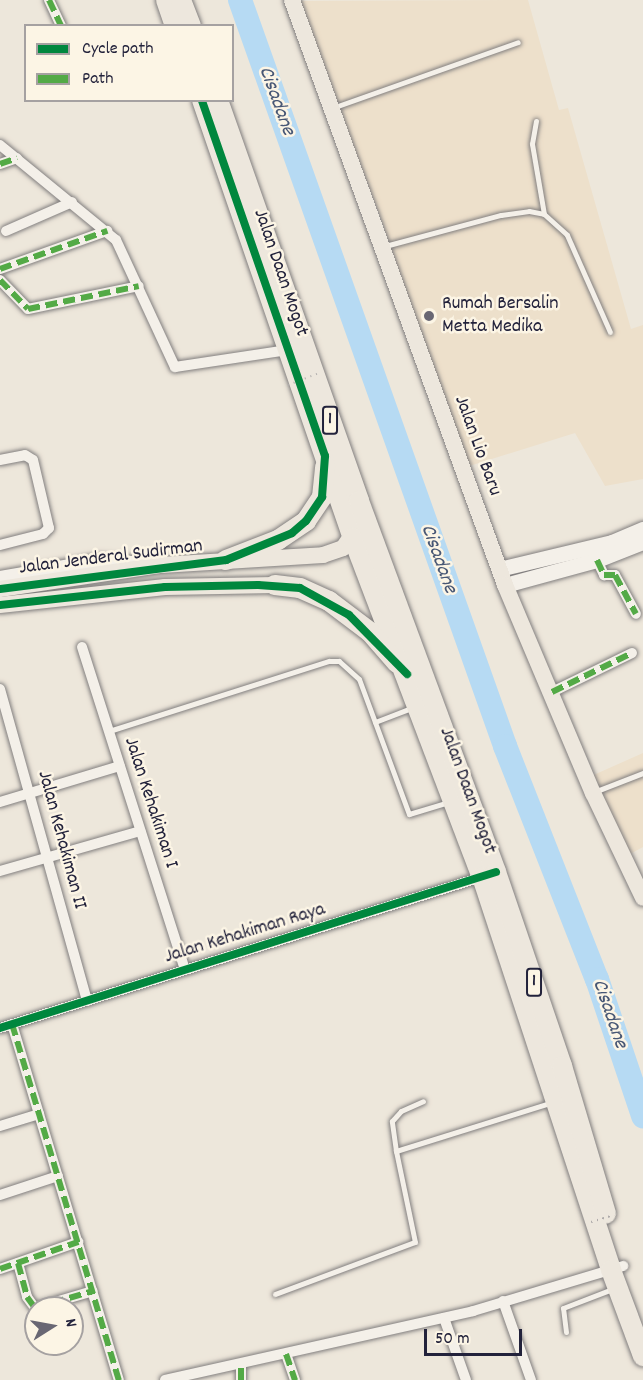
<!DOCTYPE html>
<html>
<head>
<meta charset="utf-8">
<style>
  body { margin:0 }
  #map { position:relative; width:643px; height:1380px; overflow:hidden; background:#ede7db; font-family:Dekko,sans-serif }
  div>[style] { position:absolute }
  .built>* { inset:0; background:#ede0cb }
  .river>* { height:24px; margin:-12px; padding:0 12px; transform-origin:12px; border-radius:12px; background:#b6daf3 }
  .roads { filter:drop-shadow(0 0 2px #827f7f) drop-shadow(0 0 2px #827f7f) }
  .lane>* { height:5px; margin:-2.5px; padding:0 2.5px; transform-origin:2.5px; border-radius:2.5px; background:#f4f0e9 }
  .street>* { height:10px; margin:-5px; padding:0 5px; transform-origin:5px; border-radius:5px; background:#f4f0e9 }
  .secondary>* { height:15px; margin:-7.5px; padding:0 7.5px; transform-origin:7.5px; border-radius:7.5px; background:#f4f0e9 }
  .primary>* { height:16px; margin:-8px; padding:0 8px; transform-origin:8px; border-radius:8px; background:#ede7dd }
  .highway>* { height:20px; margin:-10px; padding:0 10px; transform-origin:10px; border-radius:10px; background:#ede7dd }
  .path-bridge>* { height:2px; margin-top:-1px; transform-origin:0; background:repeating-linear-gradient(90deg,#afacab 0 1.5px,transparent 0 6px) }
  .quiet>* { height:6px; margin-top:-3px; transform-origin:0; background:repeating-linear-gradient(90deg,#53aa46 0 12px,transparent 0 18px) }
  .cycleway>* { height:8px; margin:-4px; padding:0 4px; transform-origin:4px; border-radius:4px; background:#00873e }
  .dots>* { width:16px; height:16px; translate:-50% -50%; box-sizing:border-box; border:3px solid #fcf5e5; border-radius:50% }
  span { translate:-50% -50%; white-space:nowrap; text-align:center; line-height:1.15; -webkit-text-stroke:5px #fcf5e5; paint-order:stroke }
  .shield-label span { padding:2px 4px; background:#fcf5e5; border:2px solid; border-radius:4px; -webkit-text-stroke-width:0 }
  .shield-label { font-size:18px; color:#22223b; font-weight:700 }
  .street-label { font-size:20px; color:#22223b }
  .poi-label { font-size:20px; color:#22223b }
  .left { translate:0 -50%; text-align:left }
  .water-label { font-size:21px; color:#475775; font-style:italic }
  .legend { position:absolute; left:24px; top:24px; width:210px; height:78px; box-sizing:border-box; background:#fcf5e5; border:2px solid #a5a1a1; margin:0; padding:8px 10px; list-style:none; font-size:18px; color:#22223b }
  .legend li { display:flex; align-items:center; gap:12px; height:30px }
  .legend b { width:30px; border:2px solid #a5a1a1 }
  .north { position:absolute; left:24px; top:1296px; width:60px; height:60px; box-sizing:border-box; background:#fcf5e5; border:2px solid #a5a1a1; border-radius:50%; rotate:79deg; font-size:16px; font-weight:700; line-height:24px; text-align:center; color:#22223b }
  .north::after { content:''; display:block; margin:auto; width:21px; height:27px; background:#696773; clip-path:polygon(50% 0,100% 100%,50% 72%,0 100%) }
  .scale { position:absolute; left:424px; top:1329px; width:98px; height:27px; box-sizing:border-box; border:3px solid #22223b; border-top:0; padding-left:8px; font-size:18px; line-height:21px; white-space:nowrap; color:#22223b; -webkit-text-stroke:4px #fcf5e5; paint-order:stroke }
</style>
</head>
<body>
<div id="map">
  <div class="built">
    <i style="clip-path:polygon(528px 0,559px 110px,568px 108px,631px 329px,643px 325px,643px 479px,605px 486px,575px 433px,466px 467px,379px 213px,296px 1px)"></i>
    <i style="clip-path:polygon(643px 753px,643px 847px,630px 854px,589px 777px)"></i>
  </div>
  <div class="river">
    <i style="left:240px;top:0;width:792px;rotate:70.44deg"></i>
    <i style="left:505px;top:746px;width:251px;rotate:68.5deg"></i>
    <i style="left:597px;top:979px;width:145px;rotate:71.4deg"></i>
  </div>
  <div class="roads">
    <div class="lane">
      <i style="left:332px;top:108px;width:197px;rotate:-19.5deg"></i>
      <i style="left:536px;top:121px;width:23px;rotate:100deg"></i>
      <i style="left:532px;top:144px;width:71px;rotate:80.3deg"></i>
      <i style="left:385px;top:246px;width:120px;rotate:-15deg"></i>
      <i style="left:501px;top:215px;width:28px;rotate:-8deg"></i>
      <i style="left:529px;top:211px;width:15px;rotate:11deg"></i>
      <i style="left:544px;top:214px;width:31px;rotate:42deg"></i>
      <i style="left:567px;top:235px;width:106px;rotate:66.1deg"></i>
      <i style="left:375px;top:722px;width:40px;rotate:-21deg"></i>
      <i style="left:109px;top:731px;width:231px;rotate:-17.7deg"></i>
      <i style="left:329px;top:661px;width:10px"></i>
      <i style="left:339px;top:661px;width:27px;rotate:42deg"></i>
      <i style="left:359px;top:679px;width:144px;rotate:69.7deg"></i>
      <i style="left:409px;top:814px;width:42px;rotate:-16.7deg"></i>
      <i style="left:594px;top:792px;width:53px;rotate:-21.2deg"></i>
      <i style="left:396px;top:1151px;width:30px;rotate:-98deg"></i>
      <i style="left:392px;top:1121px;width:13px;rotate:-48deg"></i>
      <i style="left:401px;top:1111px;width:24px;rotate:-24deg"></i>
      <i style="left:275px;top:1294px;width:149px;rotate:-20.4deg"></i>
      <i style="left:415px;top:1242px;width:93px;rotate:-101.8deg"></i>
      <i style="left:396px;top:1151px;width:164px;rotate:-17.3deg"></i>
      <i style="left:566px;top:1332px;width:24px;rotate:-97deg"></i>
      <i style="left:563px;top:1308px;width:56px;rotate:-21deg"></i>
    </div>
    <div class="street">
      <i style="left:49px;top:0;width:29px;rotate:65deg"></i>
      <i style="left:0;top:145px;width:150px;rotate:39.3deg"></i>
      <i style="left:116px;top:240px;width:140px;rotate:65.1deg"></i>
      <i style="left:175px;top:367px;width:114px;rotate:-8.6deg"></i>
      <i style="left:0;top:164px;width:18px;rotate:-19deg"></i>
      <i style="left:6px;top:231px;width:72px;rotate:-23.7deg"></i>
      <i style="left:0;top:269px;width:114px;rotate:-19.6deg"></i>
      <i style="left:0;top:280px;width:40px;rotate:46deg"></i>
      <i style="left:28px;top:309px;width:113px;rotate:-11.7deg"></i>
      <i style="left:0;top:460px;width:25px;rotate:-11deg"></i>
      <i style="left:25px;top:455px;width:9px;rotate:32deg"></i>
      <i style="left:33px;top:460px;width:70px;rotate:76.8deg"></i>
      <i style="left:49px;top:528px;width:8px;rotate:135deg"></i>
      <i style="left:43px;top:534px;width:44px;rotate:165.7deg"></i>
      <i style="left:597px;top:560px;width:17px;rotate:65deg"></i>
      <i style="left:604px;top:575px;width:11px"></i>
      <i style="left:615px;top:575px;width:44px;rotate:61.7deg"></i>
      <i style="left:82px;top:647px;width:339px;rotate:72.3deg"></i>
      <i style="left:0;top:689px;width:324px;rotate:74.4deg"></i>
      <i style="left:552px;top:692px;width:89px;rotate:-26deg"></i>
      <i style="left:0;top:802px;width:125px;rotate:-16.7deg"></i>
      <i style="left:0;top:871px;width:146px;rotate:-15.9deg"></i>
      <i style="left:12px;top:1024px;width:372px;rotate:73.3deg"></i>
      <i style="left:0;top:1028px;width:508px;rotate:-17.4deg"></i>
      <i style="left:0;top:1126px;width:41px;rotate:-17.1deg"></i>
      <i style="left:0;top:1195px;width:61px;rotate:-18.1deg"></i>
      <i style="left:18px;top:1263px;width:35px;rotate:75deg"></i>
      <i style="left:27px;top:1297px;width:14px;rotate:54deg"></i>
      <i style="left:35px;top:1308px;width:60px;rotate:-16.3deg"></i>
      <i style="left:0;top:1269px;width:83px;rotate:-19.1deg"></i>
      <i style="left:503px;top:1301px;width:84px;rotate:70.5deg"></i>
      <i style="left:444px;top:1318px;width:66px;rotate:70.5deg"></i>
      <i style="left:286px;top:1354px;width:28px;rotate:71deg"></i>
      <i style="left:165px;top:1380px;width:316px;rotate:-12.6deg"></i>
      <i style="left:473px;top:1311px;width:157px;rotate:-16.7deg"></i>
      <i style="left:241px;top:1380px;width:16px;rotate:-90deg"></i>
    </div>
    <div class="secondary">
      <i style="left:499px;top:569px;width:116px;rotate:-13.4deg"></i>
      <i style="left:612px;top:542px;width:34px;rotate:-23deg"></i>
      <i style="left:0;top:578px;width:99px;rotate:-9.8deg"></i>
      <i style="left:98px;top:561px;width:50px;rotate:3.4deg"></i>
      <i style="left:505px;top:585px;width:95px;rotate:-15.2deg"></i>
      <i style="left:597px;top:560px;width:49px;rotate:-21.4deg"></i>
    </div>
    <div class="primary">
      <i style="left:292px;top:0;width:623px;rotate:69.99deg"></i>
      <i style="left:505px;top:585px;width:226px;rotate:67.1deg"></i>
      <i style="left:593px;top:793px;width:116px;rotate:64.5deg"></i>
      <i style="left:0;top:589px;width:163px;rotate:-8.5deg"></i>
      <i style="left:161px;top:565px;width:162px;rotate:-3.5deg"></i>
      <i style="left:323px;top:555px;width:21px;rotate:-19deg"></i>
      <i style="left:343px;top:548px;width:24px;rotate:-55deg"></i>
      <i style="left:0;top:605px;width:166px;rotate:-6.2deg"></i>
      <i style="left:165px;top:587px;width:110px;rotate:-1deg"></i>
    </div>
    <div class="highway">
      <i style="left:166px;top:0;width:28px;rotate:71deg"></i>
      <i style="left:181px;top:0;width:28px;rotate:69deg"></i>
      <i style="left:202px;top:100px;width:463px;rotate:71deg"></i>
      <i style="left:353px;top:538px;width:363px;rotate:69.2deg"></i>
      <i style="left:482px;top:877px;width:414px;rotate:71.8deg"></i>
      <i style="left:611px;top:1270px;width:92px;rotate:69.6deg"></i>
      <i style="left:218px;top:100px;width:425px;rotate:70.6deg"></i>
      <i style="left:359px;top:501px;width:395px;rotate:69.7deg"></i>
      <i style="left:496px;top:872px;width:205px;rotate:71.2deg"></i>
      <i style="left:562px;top:1066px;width:154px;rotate:73.4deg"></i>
      <i style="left:226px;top:560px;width:56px;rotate:-21deg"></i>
      <i style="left:278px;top:540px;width:34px;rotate:-34deg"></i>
      <i style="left:306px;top:521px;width:29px;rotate:-56deg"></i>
      <i style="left:322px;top:497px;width:31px;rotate:-84deg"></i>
      <i style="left:275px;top:585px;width:25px;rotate:7deg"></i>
      <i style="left:300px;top:588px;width:32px;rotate:24deg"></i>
      <i style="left:329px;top:601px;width:51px;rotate:37.1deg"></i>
      <i style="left:370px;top:632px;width:41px;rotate:48.9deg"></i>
    </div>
  </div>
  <div class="path-bridge">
    <i style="left:288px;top:385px;width:31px;rotate:-21deg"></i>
    <i style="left:591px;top:1222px;width:24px;rotate:-17deg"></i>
  </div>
  <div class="quiet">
    <i style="left:49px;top:0;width:29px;rotate:65deg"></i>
    <i style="left:0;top:164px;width:18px;rotate:-19deg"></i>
    <i style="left:0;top:269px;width:114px;rotate:-19.6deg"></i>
    <i style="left:0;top:280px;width:40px;rotate:46deg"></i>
    <i style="left:28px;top:309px;width:113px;rotate:-11.7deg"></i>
    <i style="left:597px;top:560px;width:17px;rotate:65deg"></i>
    <i style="left:604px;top:575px;width:11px"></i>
    <i style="left:615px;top:575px;width:44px;rotate:61.7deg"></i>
    <i style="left:552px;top:692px;width:89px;rotate:-26deg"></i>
    <i style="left:12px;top:1024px;width:372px;rotate:73.3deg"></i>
    <i style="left:18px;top:1263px;width:35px;rotate:75deg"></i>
    <i style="left:27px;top:1297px;width:14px;rotate:54deg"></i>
    <i style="left:35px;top:1308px;width:60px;rotate:-16.3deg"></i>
    <i style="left:0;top:1269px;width:83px;rotate:-19.1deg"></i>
    <i style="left:286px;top:1354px;width:28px;rotate:71deg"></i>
    <i style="left:241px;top:1380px;width:16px;rotate:-90deg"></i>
  </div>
  <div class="cycleway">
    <i style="left:0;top:589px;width:228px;rotate:-7.3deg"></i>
    <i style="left:226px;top:560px;width:71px;rotate:-22.2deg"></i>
    <i style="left:292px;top:533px;width:18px;rotate:-41deg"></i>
    <i style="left:306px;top:521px;width:29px;rotate:-56deg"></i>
    <i style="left:322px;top:497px;width:41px;rotate:-85.8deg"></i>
    <i style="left:325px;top:456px;width:377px;rotate:-109.1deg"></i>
    <i style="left:0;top:605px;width:166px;rotate:-6.2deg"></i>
    <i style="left:165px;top:587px;width:93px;rotate:-1.2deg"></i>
    <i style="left:258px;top:585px;width:42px;rotate:4.1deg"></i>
    <i style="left:300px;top:588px;width:56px;rotate:28.9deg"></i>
    <i style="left:349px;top:615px;width:83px;rotate:45.5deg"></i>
    <i style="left:0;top:1028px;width:520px;rotate:-17.46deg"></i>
  </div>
  <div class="dots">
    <i style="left:429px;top:316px;background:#696773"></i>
  </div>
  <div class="shield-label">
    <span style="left:330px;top:420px">1</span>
    <span style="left:534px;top:982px">1</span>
  </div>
  <div class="street-label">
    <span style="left:280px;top:273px;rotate:71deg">Jalan Daan Mogot</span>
    <span style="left:477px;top:446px;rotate:70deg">Jalan Lio Baru</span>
    <span style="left:111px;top:558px;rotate:-7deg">Jalan Jenderal Sudirman</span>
    <span style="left:467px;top:791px;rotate:70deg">Jalan Daan Mogot</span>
    <span style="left:150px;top:803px;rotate:72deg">Jalan Kehakiman I</span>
    <span style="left:61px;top:840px;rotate:75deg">Jalan Kehakiman II</span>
    <span style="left:245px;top:934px;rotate:-17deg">Jalan Kehakiman Raya</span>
  </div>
  <div class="poi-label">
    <span class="left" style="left:442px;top:316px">Rumah Bersalin<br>Metta Medika</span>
  </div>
  <div class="water-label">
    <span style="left:276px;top:101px;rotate:70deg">Cisadane</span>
    <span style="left:438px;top:559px;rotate:70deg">Cisadane</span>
    <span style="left:609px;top:1014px;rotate:71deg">Cisadane</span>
  </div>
  <ul class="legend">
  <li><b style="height:8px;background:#00873e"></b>Cycle path</li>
  <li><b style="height:8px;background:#53aa46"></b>Path</li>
  </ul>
  <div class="north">N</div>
  <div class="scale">50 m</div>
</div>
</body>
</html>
